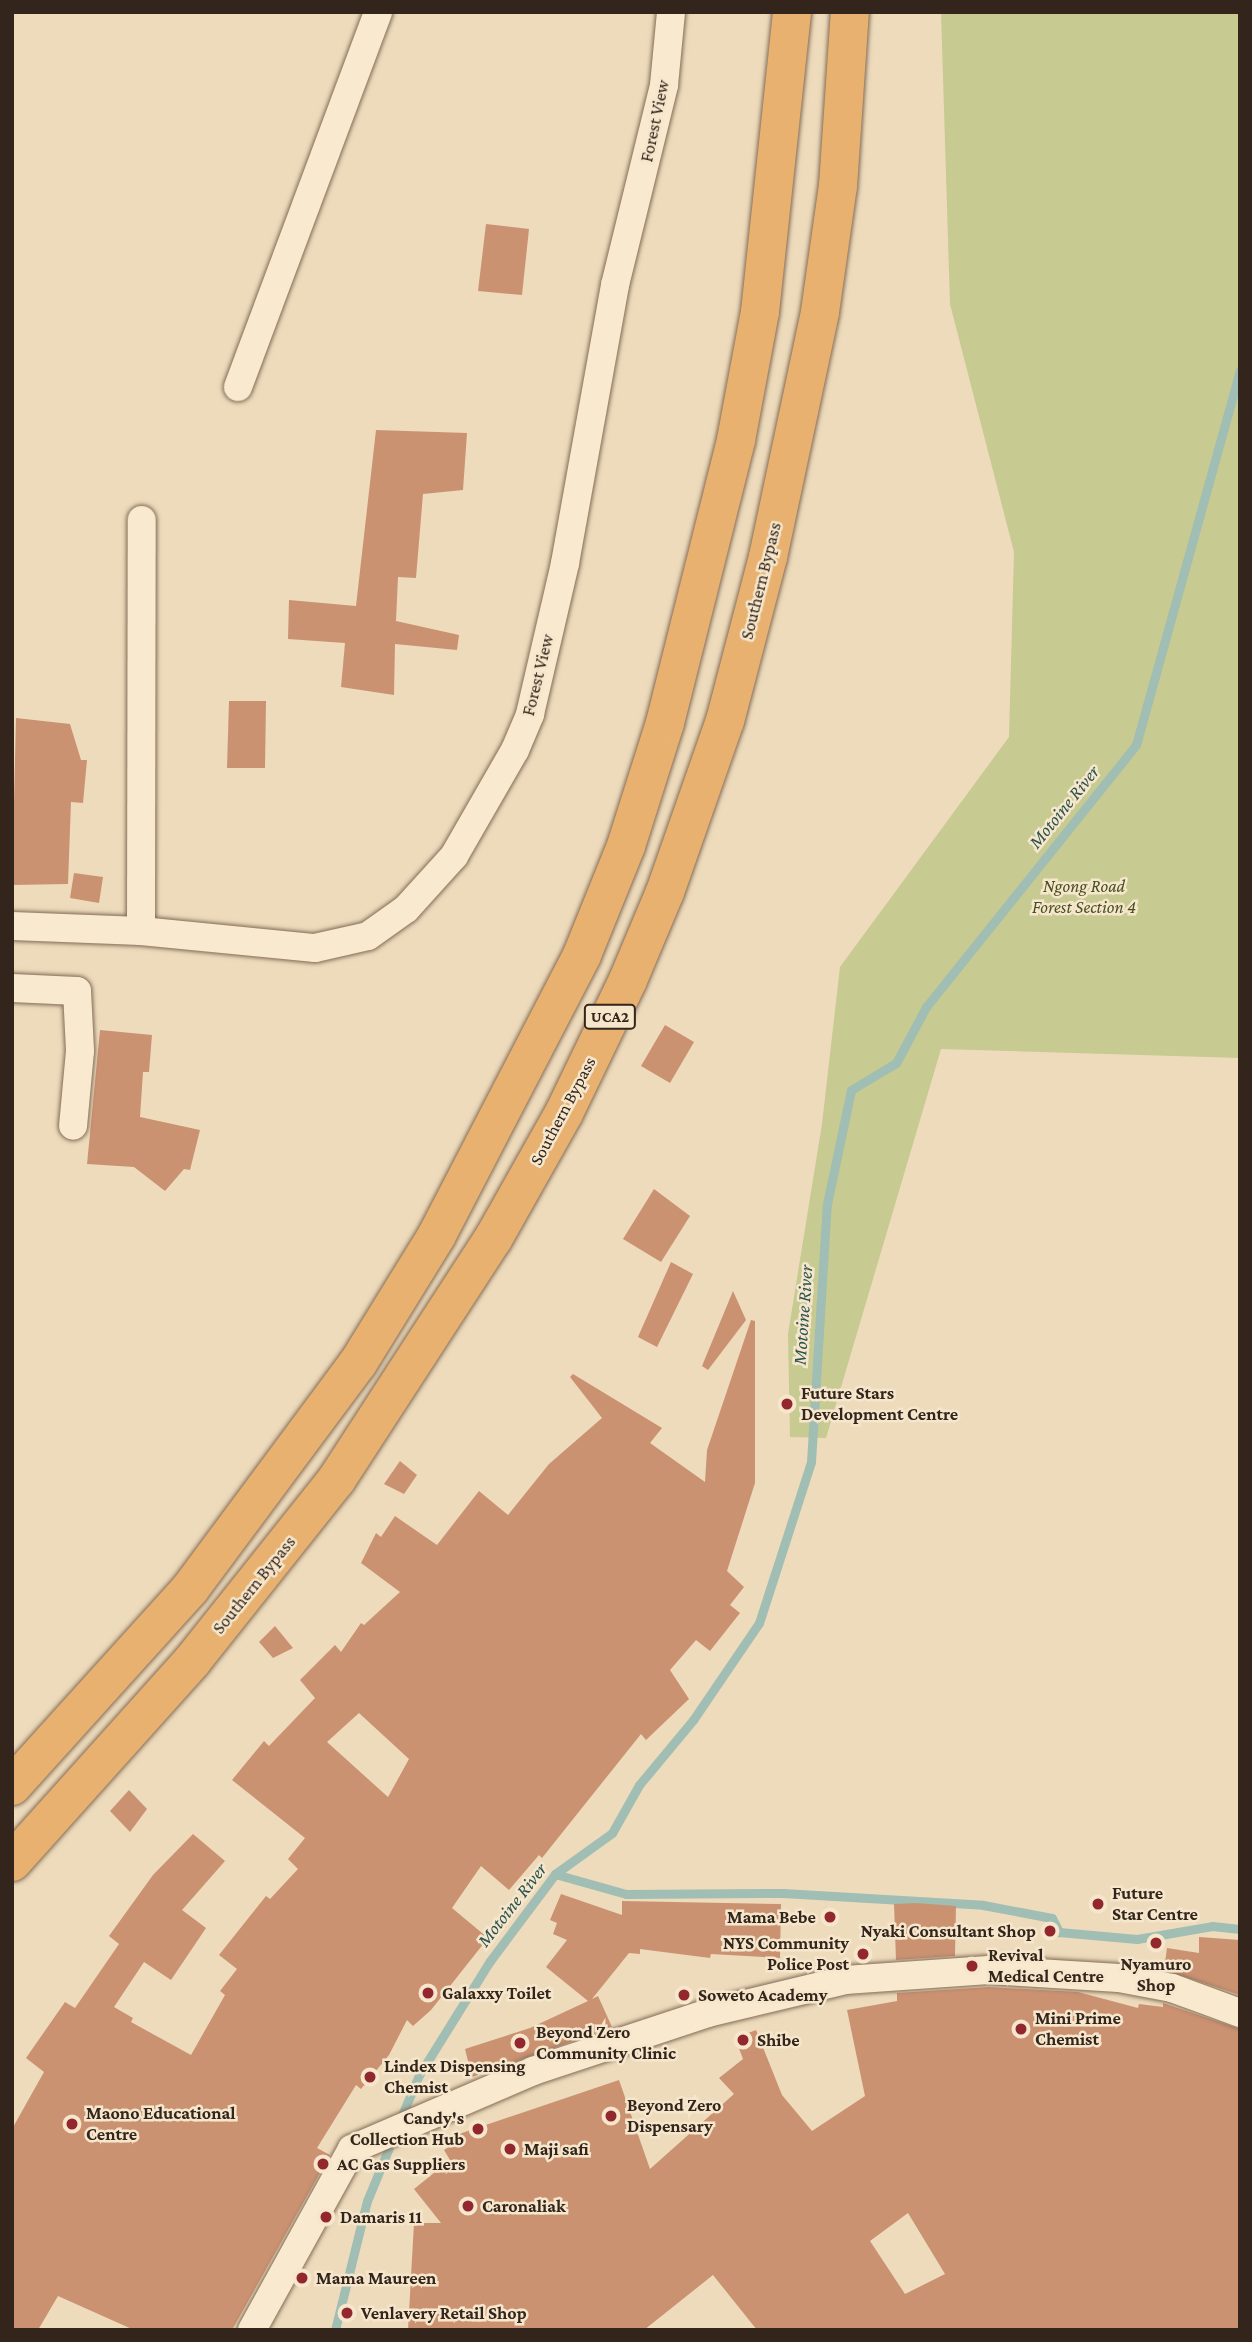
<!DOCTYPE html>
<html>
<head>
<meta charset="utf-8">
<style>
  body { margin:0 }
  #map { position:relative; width:1252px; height:2342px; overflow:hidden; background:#eddbbc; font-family:"Crimson Pro",serif }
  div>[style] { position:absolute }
  .green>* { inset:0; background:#c7ca91 }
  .stream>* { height:9px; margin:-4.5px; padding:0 4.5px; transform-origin:4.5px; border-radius:4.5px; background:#a0beb3 }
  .building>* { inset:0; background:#cb9272 }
  .roads { filter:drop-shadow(0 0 2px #846c56) drop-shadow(0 0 2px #846c56) }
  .minor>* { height:28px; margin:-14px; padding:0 14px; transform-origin:14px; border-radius:14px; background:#f8e9cf }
  .trunk>* { height:38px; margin:-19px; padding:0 19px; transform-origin:19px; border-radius:19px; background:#e8b16f }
  .dots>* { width:19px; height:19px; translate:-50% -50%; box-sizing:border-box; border:4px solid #f5e6cc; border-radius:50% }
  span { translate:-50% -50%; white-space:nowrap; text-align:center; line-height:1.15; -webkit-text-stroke:5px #f5e6cc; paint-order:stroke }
  .shield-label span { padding:2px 5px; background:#f5e6cc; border:2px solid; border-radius:5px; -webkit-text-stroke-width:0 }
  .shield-label { font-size:16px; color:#33251b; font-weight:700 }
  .street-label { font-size:18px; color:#33251b }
  .park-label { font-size:18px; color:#475021; font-style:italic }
  .poi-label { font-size:18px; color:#33251b; font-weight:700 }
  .left { translate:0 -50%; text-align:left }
  .right { translate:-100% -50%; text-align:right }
  .water-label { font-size:19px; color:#2a534e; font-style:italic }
  .frame { position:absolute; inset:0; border:14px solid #33251b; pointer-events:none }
</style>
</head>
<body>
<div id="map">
  <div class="green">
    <i style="clip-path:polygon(941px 12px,1240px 12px,1240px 1058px,941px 1049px,826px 1438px,790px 1437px,788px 1334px,822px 1124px,840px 967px,1009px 737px,1014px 552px,950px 304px)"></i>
  </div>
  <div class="stream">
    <i style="left:555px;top:1874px;width:74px;rotate:15.7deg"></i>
    <i style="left:626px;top:1894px;width:157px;rotate:-0.4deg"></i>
    <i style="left:783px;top:1893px;width:200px;rotate:3.4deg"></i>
    <i style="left:983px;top:1905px;width:70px;rotate:10.7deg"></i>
    <i style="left:1052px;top:1918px;width:16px;rotate:63deg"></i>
    <i style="left:1059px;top:1932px;width:78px;rotate:5.1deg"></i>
    <i style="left:1137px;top:1939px;width:76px;rotate:-9.8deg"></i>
    <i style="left:1212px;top:1926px;width:28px;rotate:6deg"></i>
    <i style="left:399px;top:2122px;width:51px;rotate:-66.9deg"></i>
    <i style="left:419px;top:2075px;width:134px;rotate:-58.1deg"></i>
    <i style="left:490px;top:1961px;width:109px;rotate:-53.2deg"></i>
    <i style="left:555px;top:1874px;width:70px;rotate:-35.7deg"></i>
    <i style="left:612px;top:1833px;width:55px;rotate:-60.6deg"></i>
    <i style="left:639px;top:1785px;width:85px;rotate:-50.3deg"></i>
    <i style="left:693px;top:1720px;width:117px;rotate:-55.8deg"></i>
    <i style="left:759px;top:1623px;width:169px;rotate:-72.1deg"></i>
    <i style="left:811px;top:1462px;width:258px;rotate:-86.5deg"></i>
    <i style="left:827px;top:1204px;width:116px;rotate:-78.1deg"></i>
    <i style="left:851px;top:1090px;width:52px;rotate:-31deg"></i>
    <i style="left:896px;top:1063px;width:64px;rotate:-61.8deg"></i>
    <i style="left:926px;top:1007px;width:336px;rotate:-51.3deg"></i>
    <i style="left:1136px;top:745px;width:389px;rotate:-74.5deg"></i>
    <i style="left:335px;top:2330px;width:133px;rotate:-76.1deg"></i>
    <i style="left:367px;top:2201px;width:68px;rotate:-67.6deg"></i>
  </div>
  <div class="building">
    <i style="clip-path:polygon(486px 224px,529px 229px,522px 295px,478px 291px)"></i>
    <i style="clip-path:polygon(376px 430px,467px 433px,463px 490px,423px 494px,416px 578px,398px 577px,396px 621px,459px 635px,457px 650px,395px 644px,394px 695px,341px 687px,345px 643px,288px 639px,289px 600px,356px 606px)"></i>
    <i style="clip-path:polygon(229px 701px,266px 701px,265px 768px,227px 768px)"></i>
    <i style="clip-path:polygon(16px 718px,70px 724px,81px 760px,87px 760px,83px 803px,71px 802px,68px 884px,12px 885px)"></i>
    <i style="clip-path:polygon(74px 873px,103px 877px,99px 903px,70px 898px)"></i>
    <i style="clip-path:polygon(665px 1025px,694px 1042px,670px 1083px,641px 1066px)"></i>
    <i style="clip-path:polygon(100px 1030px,152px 1035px,149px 1072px,143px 1072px,140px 1117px,200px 1130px,190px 1170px,184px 1169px,165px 1191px,134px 1167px,87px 1164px)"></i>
    <i style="clip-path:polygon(654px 1189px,690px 1216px,661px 1262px,623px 1239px)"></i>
    <i style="clip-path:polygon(671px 1262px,693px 1274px,657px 1347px,638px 1337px)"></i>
    <i style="clip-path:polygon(733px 1291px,746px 1320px,708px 1370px,702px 1366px)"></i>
    <i style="clip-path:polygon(evenodd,751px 1320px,755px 1321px,755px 1483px,727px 1571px,744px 1587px,730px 1605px,740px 1613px,710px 1651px,696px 1640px,670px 1670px,689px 1699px,646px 1740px,641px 1734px,542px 1858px,539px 1855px,509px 1890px,481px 1866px,452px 1908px,488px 1938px,431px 2010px,413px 2026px,407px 2020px,389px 2055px,361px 2089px,356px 2085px,317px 2148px,330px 2155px,232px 2330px,134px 2330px,58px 2296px,38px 2330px,12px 2330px,12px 2129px,44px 2072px,26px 2058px,65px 2002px,75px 2008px,119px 1944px,109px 1936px,153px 1875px,193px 1834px,225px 1861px,182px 1910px,206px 1928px,171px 1980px,144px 1962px,114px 2007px,133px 2018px,131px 2022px,191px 2055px,225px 1995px,220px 1991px,237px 1969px,219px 1955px,266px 1896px,270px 1899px,298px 1869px,288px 1859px,305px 1838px,232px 1780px,264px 1741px,269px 1746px,315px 1698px,300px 1680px,335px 1645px,341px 1652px,361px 1623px,364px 1625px,400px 1592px,361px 1563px,376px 1533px,381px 1537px,395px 1516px,437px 1545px,479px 1491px,508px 1515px,549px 1464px,602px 1418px,570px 1377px,573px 1374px,662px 1428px,650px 1443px,705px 1482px,707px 1450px,751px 1320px,359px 1713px,409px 1759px,388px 1797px,327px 1742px,359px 1713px)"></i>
    <i style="clip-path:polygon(400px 1461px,417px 1475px,404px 1494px,384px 1484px)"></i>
    <i style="clip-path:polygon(275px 1626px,293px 1648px,273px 1658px,259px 1642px)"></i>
    <i style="clip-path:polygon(129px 1790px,147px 1809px,130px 1832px,110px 1811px)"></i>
    <i style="clip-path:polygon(561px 1894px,622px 1915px,622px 1901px,781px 1904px,780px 1958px,711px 1954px,710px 1958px,640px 1949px,640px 1954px,629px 1953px,592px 1999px,598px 1996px,612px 2027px,472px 2077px,465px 2049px,530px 2028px,588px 2001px,546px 1967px,567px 1940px,553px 1934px,557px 1923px,550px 1920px)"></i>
    <i style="clip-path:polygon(916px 1903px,956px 1906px,955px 1956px,896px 1960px,894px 1904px)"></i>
    <i style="clip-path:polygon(1199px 1937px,1240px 1940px,1240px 1995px,1164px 1970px,1167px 1948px,1199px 1953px)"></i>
    <i style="clip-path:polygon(evenodd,989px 1987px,1078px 1992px,1138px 2008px,1139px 2004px,1163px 2007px,1163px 2003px,1240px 2029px,1240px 2330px,757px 2330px,713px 2275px,644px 2330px,408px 2330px,414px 2223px,441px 2223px,414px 2189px,450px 2160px,444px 2150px,461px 2139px,459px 2134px,619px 2080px,650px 2169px,734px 2094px,719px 2078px,743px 2059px,735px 2038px,756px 2030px,782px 2095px,812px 2131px,865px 2096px,847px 2010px,897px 2001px,897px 1993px,989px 1987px,908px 2213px,945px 2274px,905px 2294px,870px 2241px,908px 2213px)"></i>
  </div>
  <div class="roads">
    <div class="minor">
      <i style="left:238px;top:387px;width:400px;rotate:-69.5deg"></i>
      <i style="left:12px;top:926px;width:129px;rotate:2.2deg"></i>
      <i style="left:141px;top:931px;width:175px;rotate:5.6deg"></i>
      <i style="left:315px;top:948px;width:54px;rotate:-12.8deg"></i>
      <i style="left:368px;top:936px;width:47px;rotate:-35.4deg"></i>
      <i style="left:406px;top:909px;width:72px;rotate:-47.8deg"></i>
      <i style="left:454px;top:856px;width:122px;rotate:-60.1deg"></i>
      <i style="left:515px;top:750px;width:39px;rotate:-67deg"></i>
      <i style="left:530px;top:714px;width:155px;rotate:-76.9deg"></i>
      <i style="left:565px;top:563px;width:282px;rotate:-79.8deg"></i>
      <i style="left:615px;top:285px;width:206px;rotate:-76.2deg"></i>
      <i style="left:664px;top:85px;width:73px;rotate:-84.5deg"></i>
      <i style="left:141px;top:931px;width:411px;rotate:-89.9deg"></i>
      <i style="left:12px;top:988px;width:65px;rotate:2.6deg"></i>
      <i style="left:77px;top:991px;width:60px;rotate:87.1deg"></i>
      <i style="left:80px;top:1051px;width:75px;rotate:95.3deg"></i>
      <i style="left:252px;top:2330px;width:207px;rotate:-61.1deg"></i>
      <i style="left:352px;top:2149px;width:197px;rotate:-23.3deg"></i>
      <i style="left:533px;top:2071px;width:184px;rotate:-18.3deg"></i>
      <i style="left:708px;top:2013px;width:141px;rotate:-13.5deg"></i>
      <i style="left:845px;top:1980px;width:144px;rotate:-4deg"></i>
      <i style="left:989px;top:1970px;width:130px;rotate:3.5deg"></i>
      <i style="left:1119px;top:1978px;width:54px;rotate:10.7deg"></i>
      <i style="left:1172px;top:1988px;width:72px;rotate:20.2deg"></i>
    </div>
    <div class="trunk">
      <i style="left:12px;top:1786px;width:266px;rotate:-47.9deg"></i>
      <i style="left:190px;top:1589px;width:282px;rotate:-53.4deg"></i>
      <i style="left:358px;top:1363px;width:150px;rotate:-58.3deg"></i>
      <i style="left:437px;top:1235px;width:315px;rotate:-62.6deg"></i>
      <i style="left:582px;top:955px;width:118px;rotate:-68deg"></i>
      <i style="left:626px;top:846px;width:129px;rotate:-72.4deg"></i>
      <i style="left:665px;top:723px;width:292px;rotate:-75.9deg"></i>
      <i style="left:736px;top:440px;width:130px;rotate:-79.4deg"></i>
      <i style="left:760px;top:312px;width:302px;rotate:-83.9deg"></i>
      <i style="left:12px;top:1862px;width:271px;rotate:-48.1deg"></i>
      <i style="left:193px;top:1660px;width:231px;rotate:-51.5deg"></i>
      <i style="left:337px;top:1479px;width:286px;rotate:-57deg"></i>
      <i style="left:493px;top:1239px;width:145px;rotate:-60.6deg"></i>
      <i style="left:564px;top:1113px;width:148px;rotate:-64.3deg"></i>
      <i style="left:628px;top:980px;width:95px;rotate:-67.2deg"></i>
      <i style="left:665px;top:892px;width:181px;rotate:-70.7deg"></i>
      <i style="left:725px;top:721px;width:170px;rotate:-75.3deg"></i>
      <i style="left:768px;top:557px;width:250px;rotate:-78deg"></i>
      <i style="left:820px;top:312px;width:127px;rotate:-81.9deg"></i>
      <i style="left:838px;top:186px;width:174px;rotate:-86.1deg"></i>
    </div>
  </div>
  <div class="dots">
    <i style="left:787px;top:1404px;background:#93272e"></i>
    <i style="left:1098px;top:1904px;background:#93272e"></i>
    <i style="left:830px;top:1917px;background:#93272e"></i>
    <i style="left:1050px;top:1931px;background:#93272e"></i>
    <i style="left:1156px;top:1943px;background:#93272e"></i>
    <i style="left:863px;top:1954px;background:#93272e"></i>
    <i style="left:972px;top:1966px;background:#93272e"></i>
    <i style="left:428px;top:1993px;background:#93272e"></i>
    <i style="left:684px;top:1995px;background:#93272e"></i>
    <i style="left:1021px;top:2029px;background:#93272e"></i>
    <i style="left:743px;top:2040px;background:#93272e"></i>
    <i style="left:520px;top:2043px;background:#93272e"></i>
    <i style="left:370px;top:2077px;background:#93272e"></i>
    <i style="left:611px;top:2116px;background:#93272e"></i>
    <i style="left:72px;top:2124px;background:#93272e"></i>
    <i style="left:478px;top:2129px;background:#93272e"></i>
    <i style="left:510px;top:2149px;background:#93272e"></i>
    <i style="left:323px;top:2164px;background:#93272e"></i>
    <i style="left:468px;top:2206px;background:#93272e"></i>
    <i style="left:326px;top:2217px;background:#93272e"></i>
    <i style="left:302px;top:2278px;background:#93272e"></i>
    <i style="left:347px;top:2313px;background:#93272e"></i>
  </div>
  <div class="shield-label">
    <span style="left:610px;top:1017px">UCA2</span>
  </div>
  <div class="street-label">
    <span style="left:655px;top:121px;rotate:-78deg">Forest View</span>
    <span style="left:761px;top:581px;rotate:-76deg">Southern Bypass</span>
    <span style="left:538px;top:675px;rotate:-76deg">Forest View</span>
    <span style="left:563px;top:1111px;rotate:-62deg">Southern Bypass</span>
    <span style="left:254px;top:1585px;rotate:-51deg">Southern Bypass</span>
  </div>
  <div class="park-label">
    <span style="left:1084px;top:897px">Ngong Road<br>Forest Section 4</span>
  </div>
  <div class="poi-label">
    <span class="left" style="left:801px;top:1404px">Future Stars<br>Development Centre</span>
    <span class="left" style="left:1112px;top:1904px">Future<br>Star Centre</span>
    <span class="right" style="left:816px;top:1917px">Mama Bebe</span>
    <span class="right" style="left:1036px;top:1931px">Nyaki Consultant Shop</span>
    <span class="right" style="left:849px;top:1954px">NYS Community<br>Police Post</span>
    <span class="left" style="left:988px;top:1966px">Revival<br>Medical Centre</span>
    <span style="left:1156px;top:1975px">Nyamuro<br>Shop</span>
    <span class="left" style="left:442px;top:1993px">Galaxxy Toilet</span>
    <span class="left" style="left:698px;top:1995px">Soweto Academy</span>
    <span class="left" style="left:1035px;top:2029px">Mini Prime<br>Chemist</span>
    <span class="left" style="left:536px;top:2043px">Beyond Zero<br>Community Clinic</span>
    <span class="left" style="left:757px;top:2040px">Shibe</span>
    <span class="left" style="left:384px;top:2077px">Lindex Dispensing<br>Chemist</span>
    <span class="left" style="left:627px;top:2116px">Beyond Zero<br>Dispensary</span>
    <span class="left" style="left:86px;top:2124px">Maono Educational<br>Centre</span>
    <span class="right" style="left:464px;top:2129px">Candy's<br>Collection Hub</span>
    <span class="left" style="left:524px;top:2149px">Maji safi</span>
    <span class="left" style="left:337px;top:2164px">AC Gas Suppliers</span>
    <span class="left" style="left:482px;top:2206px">Caronaliak</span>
    <span class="left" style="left:340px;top:2217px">Damaris 11</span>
    <span class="left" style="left:316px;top:2278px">Mama Maureen</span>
    <span class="left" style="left:361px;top:2313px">Venlavery Retail Shop</span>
  </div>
  <div class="water-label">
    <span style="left:1064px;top:807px;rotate:-51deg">Motoine River</span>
    <span style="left:803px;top:1315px;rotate:-86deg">Motoine River</span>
    <span style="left:512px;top:1905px;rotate:-52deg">Motoine River</span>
  </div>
  <div class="frame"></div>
</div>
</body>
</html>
